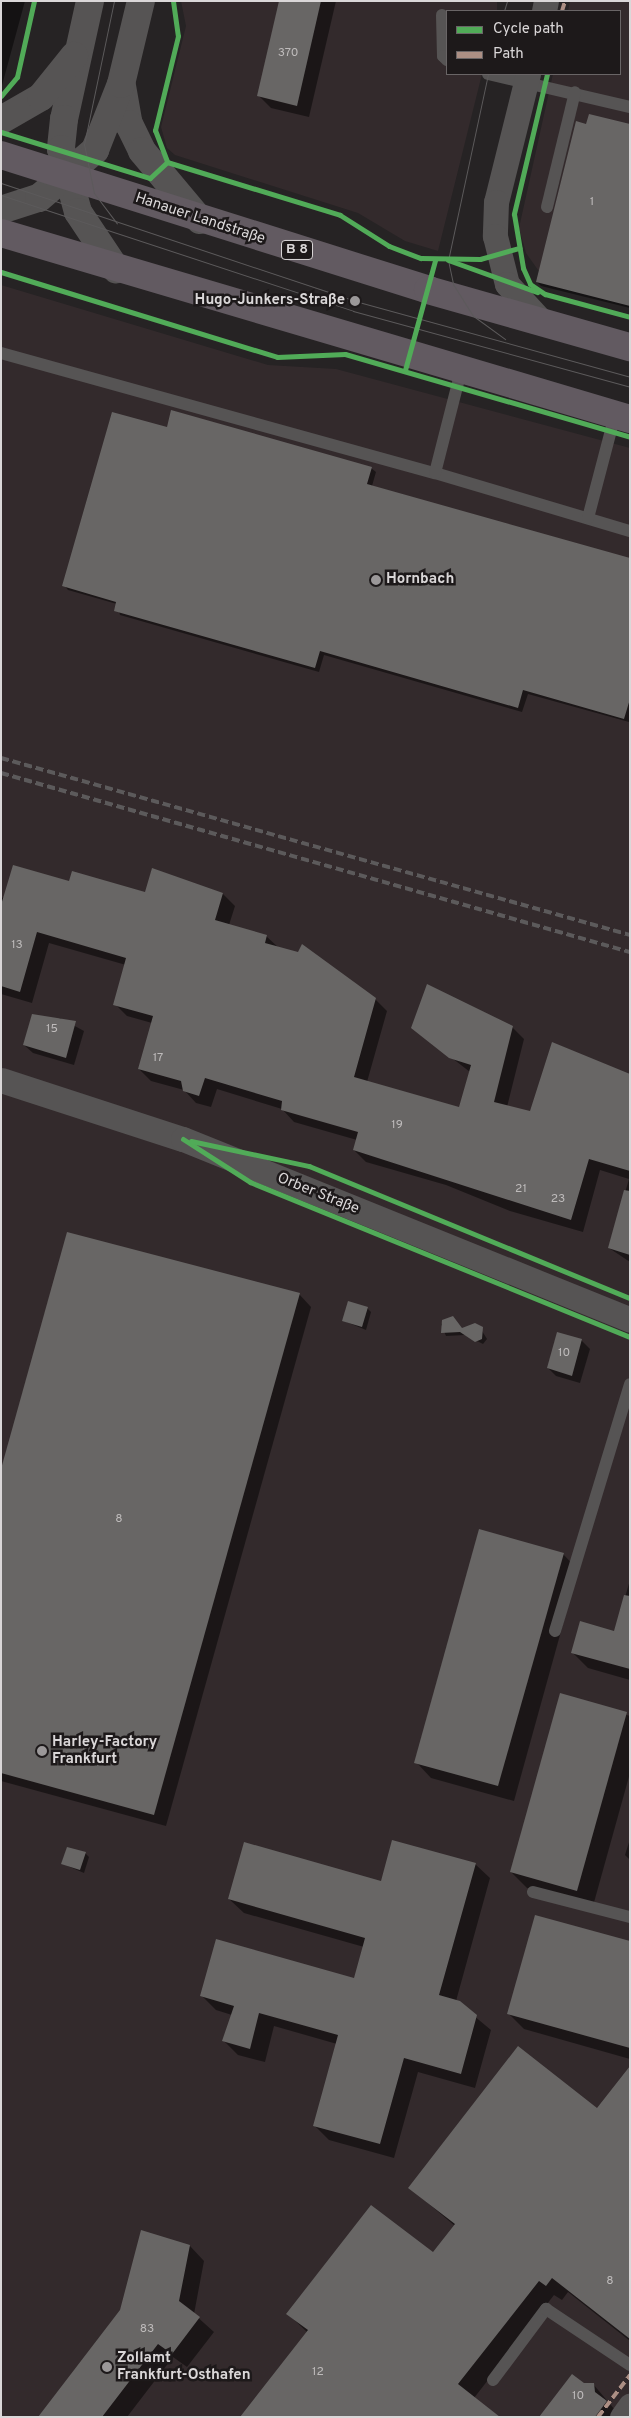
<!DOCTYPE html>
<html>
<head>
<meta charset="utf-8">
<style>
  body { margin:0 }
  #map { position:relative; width:631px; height:2418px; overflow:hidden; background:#262324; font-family:Overpass,sans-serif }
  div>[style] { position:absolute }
  .built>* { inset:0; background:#332a2c }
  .shadow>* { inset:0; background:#0007 }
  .building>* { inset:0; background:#686665 }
  .service>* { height:12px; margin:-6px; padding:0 6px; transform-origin:6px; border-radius:6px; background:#565454 }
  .minor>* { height:25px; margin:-12.5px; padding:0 12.5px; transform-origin:12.5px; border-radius:12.5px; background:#565454 }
  .secondary>* { height:28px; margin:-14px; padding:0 14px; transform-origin:14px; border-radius:14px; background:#565454 }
  .primary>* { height:28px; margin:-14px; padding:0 14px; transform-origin:14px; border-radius:14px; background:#625a61 }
  .tram>* { height:1px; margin:-0.5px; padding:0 0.5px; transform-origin:0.5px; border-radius:0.5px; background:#5c5a5b }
  .rail>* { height:4px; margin-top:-2px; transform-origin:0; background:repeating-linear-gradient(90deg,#5c5a5b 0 8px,transparent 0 12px) }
  .quiet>* { height:4px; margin-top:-2px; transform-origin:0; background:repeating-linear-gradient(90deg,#ac8f84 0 8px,transparent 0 12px) }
  .cycleway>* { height:5px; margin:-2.5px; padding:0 2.5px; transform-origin:2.5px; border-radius:2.5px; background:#51ab58 }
  .dots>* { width:14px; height:14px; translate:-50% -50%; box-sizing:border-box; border:2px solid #1d191a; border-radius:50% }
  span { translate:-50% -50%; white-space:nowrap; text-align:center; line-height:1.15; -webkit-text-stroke:5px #1d191a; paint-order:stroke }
  .number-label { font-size:12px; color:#bebbbb }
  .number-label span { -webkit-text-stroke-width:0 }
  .shield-label span { padding:1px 4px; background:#1d191a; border:1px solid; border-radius:4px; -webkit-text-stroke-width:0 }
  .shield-label { font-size:14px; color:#dad7d8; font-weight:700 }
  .street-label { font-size:15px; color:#dad7d8 }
  .poi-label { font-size:15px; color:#dad7d8; font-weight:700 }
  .right { translate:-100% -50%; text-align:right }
  .left { translate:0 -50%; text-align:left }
  .frame { position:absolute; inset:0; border:2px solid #dad7d8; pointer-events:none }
  .legend { position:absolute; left:446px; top:10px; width:175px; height:65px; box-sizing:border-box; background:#1d191a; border:1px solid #696566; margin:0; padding:6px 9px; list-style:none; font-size:15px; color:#dad7d8 }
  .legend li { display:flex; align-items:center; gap:10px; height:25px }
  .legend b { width:25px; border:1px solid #696566 }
</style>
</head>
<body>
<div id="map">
  <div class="built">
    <i style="clip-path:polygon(181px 1px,497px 1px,497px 11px,447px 11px,447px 74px,482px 74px,438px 251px,405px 241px,358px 213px,175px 155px,167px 148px,161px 127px,186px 26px)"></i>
    <i style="clip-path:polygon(570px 1px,630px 1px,630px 305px,581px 291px,538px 270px,526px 253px,519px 228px,553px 74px,620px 74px,620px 11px,568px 11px)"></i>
    <i style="clip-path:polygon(1px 285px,268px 365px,336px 369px,630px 448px,630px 2417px,1px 2417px)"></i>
  </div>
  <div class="shadow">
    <i style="clip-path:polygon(1px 1px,25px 1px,1px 89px)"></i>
    <i style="clip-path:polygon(280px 1px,336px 1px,309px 117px,271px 108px,259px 96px)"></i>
    <i style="clip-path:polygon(630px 126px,630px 308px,541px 286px,537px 282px)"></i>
    <i style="clip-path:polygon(168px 428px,371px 468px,376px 472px,372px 486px,630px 560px,629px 722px,528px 694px,522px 712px,324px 655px,319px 672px,120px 615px,117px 604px,68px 590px,64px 585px)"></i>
    <i style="clip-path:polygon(152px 869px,223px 894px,235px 906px,229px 925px,266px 936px,279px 948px,375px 999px,387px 1011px,367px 1082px,460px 1109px,470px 1072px,412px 1027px,512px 1027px,524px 1039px,507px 1107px,531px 1113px,630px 1076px,630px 1262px,609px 1248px,629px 1179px,600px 1170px,583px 1232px,510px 1211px,446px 1185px,366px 1162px,354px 1150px,357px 1140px,294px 1122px,282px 1109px,217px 1089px,211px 1107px,196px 1103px,184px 1090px,151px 1081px,139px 1069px,152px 1023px,127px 1016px,115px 1004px,126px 965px,49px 943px,32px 1003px,1px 994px,1px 898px,70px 882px,146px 893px)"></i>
    <i style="clip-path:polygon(60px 1018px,84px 1031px,74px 1065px,33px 1053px,24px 1045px)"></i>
    <i style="clip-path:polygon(299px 1294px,311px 1307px,166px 1826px,1px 1781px,1px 1473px)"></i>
    <i style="clip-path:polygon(367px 1308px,371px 1312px,366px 1330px,344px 1321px)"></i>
    <i style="clip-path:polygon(453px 1318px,463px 1330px,479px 1326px,487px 1339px,483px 1344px,465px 1335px,446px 1336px,441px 1324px)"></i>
    <i style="clip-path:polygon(581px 1340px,590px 1349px,580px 1383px,556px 1376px,548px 1368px)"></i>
    <i style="clip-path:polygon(563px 1554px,578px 1570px,514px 1801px,431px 1778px,416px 1762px)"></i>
    <i style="clip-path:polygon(630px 1580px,630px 1680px,588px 1668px,573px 1653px,615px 1632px)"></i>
    <i style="clip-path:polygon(561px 1695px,630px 1716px,630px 1773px,593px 1906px,527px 1888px,511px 1872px)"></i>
    <i style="clip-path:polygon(630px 1839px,630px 1860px,625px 1855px)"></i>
    <i style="clip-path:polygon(85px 1853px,89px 1857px,84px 1873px,63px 1864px)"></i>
    <i style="clip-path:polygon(475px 1864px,490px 1878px,456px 2001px,491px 2030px,475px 2088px,418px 2072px,394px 2158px,329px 2140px,314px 2125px,337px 2044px,274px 2026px,265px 2062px,238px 2055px,223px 2040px,232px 2015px,216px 2010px,202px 1996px,355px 1979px,364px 1947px,244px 1913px,229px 1899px,382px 1882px)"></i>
    <i style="clip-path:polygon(630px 1943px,630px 2059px,524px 2029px,509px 2014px)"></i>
    <i style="clip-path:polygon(630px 2083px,630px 2341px,568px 2292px,562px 2300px,554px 2295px,474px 2398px,307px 2332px,288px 2314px,433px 2254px,455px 2226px,409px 2187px,597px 2110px)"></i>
    <i style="clip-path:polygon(190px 2246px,204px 2261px,194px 2314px,214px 2332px,187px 2367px,173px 2357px,127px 2417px,39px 2417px)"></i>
    <i style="clip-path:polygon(593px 2384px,621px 2417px,541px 2417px,584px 2385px)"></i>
  </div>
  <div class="building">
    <i style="clip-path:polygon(279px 1px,321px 1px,297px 106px,257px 96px)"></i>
    <i style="clip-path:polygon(589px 114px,630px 124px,630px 306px,536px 282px,576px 121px,586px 124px)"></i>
    <i style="clip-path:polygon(171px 410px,372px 467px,367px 484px,630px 558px,630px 699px,624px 719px,523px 690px,518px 708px,320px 651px,315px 668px,114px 611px,116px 602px,62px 586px,112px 412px,167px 427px)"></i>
    <i style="clip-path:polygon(13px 865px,69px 881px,72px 871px,145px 892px,152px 868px,223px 893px,215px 920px,267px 935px,265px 943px,298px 952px,302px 944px,376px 998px,354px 1077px,459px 1107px,471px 1065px,449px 1058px,411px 1028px,427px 984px,513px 1026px,494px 1102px,530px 1111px,552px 1042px,630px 1074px,630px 1171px,589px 1159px,571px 1220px,353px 1150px,358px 1132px,281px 1110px,282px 1101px,205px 1078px,199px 1096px,183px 1091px,181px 1081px,138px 1069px,153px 1016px,113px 1005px,126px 958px,37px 932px,20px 992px,1px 986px,1px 905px)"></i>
    <i style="clip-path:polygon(32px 1014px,76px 1021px,66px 1058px,23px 1045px)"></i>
    <i style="clip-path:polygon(624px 1190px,630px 1191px,630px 1255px,608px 1248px)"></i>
    <i style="clip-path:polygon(67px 1232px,300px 1293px,154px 1815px,1px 1773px,1px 1469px)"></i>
    <i style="clip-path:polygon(348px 1301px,368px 1307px,362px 1327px,342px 1321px)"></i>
    <i style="clip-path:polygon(453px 1316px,462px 1328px,475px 1323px,483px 1327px,482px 1339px,475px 1342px,460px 1332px,441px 1333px,442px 1320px)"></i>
    <i style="clip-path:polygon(557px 1332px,582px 1339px,572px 1376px,547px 1368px)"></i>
    <i style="clip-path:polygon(479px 1529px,564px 1553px,498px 1786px,414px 1763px)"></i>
    <i style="clip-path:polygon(624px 1595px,630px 1596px,630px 1669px,571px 1653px,580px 1621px,614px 1631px)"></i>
    <i style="clip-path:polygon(560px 1693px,627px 1712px,577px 1891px,510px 1872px)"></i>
    <i style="clip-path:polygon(392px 1840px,476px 1863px,439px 1995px,460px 2001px,477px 2015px,461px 2074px,404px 2058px,380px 2144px,313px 2126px,338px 2035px,259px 2013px,250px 2049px,222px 2041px,234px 2006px,200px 1996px,216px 1939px,354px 1978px,365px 1938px,228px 1899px,244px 1842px,381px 1881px)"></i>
    <i style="clip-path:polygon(67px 1847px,86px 1852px,80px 1870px,61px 1864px)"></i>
    <i style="clip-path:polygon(535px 1915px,630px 1941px,630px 2048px,507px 2014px)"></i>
    <i style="clip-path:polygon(518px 2046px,597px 2108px,630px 2066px,630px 2339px,552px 2278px,546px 2286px,539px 2281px,458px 2384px,500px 2417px,240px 2417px,308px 2330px,286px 2314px,371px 2205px,433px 2252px,455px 2224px,408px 2188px)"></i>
    <i style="clip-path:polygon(141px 2230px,190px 2245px,179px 2301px,200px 2317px,172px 2354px,158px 2344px,102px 2417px,38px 2417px,120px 2310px)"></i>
    <i style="clip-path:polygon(572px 2374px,584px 2383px,594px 2383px,595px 2392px,607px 2401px,595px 2417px,539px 2417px)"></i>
  </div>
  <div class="service">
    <i style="left:442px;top:15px;width:41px;rotate:88.6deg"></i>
    <i style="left:443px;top:56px;width:6px;rotate:45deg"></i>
    <i style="left:488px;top:74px;width:146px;rotate:13.1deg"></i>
    <i style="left:547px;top:207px;width:118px;rotate:-76.3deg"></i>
    <i style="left:1px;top:353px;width:450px;rotate:15.5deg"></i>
    <i style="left:435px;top:473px;width:203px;rotate:16.6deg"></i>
    <i style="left:435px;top:473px;width:105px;rotate:-75.7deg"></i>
    <i style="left:588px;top:518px;width:106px;rotate:-75.3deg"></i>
    <i style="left:555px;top:1631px;width:258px;rotate:-73.1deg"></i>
    <i style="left:533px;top:1892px;width:100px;rotate:14.5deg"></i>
    <i style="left:493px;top:2380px;width:89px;rotate:-53.3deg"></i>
    <i style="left:546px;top:2309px;width:101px;rotate:33.7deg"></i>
  </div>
  <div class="minor">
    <i style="left:544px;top:11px;width:10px;rotate:-79deg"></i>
    <i style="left:528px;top:74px;width:132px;rotate:104deg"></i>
    <i style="left:496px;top:202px;width:34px;rotate:92deg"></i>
    <i style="left:495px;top:236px;width:49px;rotate:76deg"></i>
    <i style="left:507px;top:284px;width:53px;rotate:47.3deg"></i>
    <i style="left:1px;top:1080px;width:191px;rotate:18deg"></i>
    <i style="left:183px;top:1139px;width:482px;rotate:22deg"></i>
    <i style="left:622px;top:2417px;width:14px;rotate:-54deg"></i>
  </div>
  <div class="secondary">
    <i style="left:90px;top:1px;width:121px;rotate:102.4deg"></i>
    <i style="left:64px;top:119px;width:30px;rotate:96deg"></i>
    <i style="left:61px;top:149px;width:65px;rotate:74.9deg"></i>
    <i style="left:78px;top:212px;width:69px;rotate:56.3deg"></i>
    <i style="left:122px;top:86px;width:39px;rotate:80deg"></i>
    <i style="left:129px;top:124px;width:30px;rotate:64deg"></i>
    <i style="left:142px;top:151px;width:90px;rotate:50deg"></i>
    <i style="left:1px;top:120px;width:46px;rotate:-29.9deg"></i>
    <i style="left:41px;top:97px;width:53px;rotate:-51.2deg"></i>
    <i style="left:1px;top:210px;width:40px;rotate:-18deg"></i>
    <i style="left:39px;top:198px;width:74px;rotate:-40.6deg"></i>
    <i style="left:95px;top:150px;width:71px;rotate:-68.5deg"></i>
    <i style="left:121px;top:84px;width:85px;rotate:-76.5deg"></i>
  </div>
  <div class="primary">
    <i style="left:1px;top:155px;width:448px;rotate:17.5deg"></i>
    <i style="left:428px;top:290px;width:210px;rotate:15.8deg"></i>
    <i style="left:1px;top:233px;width:656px;rotate:16.47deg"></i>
  </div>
  <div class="tram">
    <i style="left:114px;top:1px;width:146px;rotate:101.8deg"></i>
    <i style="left:84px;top:144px;width:50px;rotate:78.5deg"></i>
    <i style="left:94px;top:193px;width:38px;rotate:53deg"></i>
    <i style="left:504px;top:11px;width:10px;rotate:-73deg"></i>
    <i style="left:488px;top:74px;width:190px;rotate:102.1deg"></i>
    <i style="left:448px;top:260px;width:25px;rotate:78deg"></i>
    <i style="left:453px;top:284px;width:36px;rotate:58deg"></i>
    <i style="left:472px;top:315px;width:41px;rotate:36deg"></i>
    <i style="left:1px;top:183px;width:373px;rotate:18.4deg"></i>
    <i style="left:355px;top:301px;width:285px;rotate:15.4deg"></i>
    <i style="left:1px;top:195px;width:371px;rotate:18.2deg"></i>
    <i style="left:353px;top:311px;width:287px;rotate:15.3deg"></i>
  </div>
  <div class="rail">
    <i style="left:1px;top:758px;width:653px;rotate:15.72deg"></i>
    <i style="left:1px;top:773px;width:654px;rotate:15.89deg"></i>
  </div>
  <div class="quiet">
    <i style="left:562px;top:11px;width:10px;rotate:-73deg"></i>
    <i style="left:598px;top:2417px;width:53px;rotate:-52.7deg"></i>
  </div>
  <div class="cycleway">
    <i style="left:173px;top:1px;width:35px;rotate:82deg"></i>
    <i style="left:178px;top:36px;width:97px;rotate:103.7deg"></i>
    <i style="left:155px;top:130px;width:34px;rotate:69deg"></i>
    <i style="left:167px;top:162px;width:181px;rotate:17deg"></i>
    <i style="left:340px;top:215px;width:58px;rotate:32.3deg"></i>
    <i style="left:389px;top:246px;width:34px;rotate:21deg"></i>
    <i style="left:421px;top:258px;width:59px;rotate:1deg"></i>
    <i style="left:480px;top:259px;width:41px;rotate:-15.8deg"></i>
    <i style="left:547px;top:74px;width:144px;rotate:103.3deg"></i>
    <i style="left:514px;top:214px;width:55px;rotate:80.5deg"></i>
    <i style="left:523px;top:268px;width:17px;rotate:66deg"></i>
    <i style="left:530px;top:284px;width:18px;rotate:34deg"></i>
    <i style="left:545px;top:294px;width:88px;rotate:15.1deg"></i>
    <i style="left:1px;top:96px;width:25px;rotate:-50deg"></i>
    <i style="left:17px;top:77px;width:78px;rotate:-77.4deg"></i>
    <i style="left:1px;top:132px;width:156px;rotate:17.2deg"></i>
    <i style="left:150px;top:178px;width:23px;rotate:-43deg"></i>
    <i style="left:448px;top:260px;width:95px;rotate:19.8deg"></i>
    <i style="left:1px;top:272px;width:289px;rotate:17.1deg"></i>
    <i style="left:277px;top:357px;width:68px;rotate:-2.5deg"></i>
    <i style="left:345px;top:354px;width:297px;rotate:16.2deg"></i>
    <i style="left:405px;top:370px;width:114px;rotate:-74.7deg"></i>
    <i style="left:183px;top:1139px;width:80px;rotate:32.7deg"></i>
    <i style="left:250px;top:1182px;width:410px;rotate:22.2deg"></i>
    <i style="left:191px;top:1141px;width:121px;rotate:12deg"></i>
    <i style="left:309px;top:1166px;width:347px;rotate:22.4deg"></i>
  </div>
  <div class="dots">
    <i style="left:355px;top:301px;background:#9b9899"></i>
    <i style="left:376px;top:580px;background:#9b9899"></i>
    <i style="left:42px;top:1751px;background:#9b9899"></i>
    <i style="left:107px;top:2367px;background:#9b9899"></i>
  </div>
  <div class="number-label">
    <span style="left:288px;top:54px">370</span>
    <span style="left:592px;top:203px">1</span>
    <span style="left:17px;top:946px">13</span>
    <span style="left:52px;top:1030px">15</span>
    <span style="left:158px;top:1059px">17</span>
    <span style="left:397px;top:1126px">19</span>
    <span style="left:521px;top:1190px">21</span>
    <span style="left:558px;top:1200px">23</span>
    <span style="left:564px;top:1354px">10</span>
    <span style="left:119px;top:1520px">8</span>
    <span style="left:610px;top:2282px">8</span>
    <span style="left:147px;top:2330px">83</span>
    <span style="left:318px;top:2373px">12</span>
    <span style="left:578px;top:2397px">10</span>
  </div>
  <div class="shield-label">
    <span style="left:297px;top:250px">B 8</span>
  </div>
  <div class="street-label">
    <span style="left:200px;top:219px;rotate:18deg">Hanauer Landstraße</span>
    <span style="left:318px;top:1194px;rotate:22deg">Orber Straße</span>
  </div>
  <div class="poi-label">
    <span class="right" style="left:345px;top:301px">Hugo-Junkers-Straße</span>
    <span class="left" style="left:386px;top:580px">Hornbach</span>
    <span class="left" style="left:52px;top:1751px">Harley-Factory<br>Frankfurt</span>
    <span class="left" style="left:117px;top:2367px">Zollamt<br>Frankfurt-Osthafen</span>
  </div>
  <div class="frame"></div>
  <ul class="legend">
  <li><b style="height:6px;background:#51ab58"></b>Cycle path</li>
  <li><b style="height:6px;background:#ac8f84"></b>Path</li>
  </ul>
</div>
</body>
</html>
